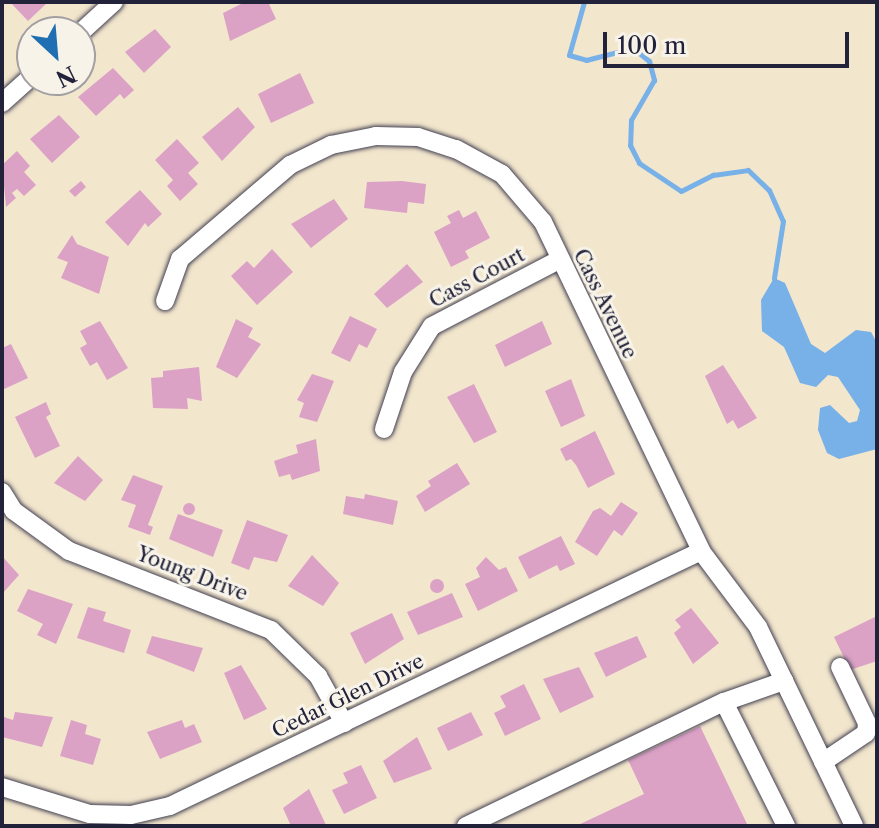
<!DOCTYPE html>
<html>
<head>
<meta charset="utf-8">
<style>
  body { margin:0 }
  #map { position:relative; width:879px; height:828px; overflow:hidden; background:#f2e6cd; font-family:"Libre Caslon Text",serif }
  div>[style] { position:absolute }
  .water>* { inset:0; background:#78b0e8 }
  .stream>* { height:5px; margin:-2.5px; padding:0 2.5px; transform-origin:2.5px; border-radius:2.5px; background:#78b0e8 }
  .building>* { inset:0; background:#dba2c6 }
  .round { border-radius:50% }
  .roads { filter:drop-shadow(0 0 2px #413f51) drop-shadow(0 0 2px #413f51) }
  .minor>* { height:18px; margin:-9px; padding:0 9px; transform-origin:9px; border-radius:9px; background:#fff }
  span { translate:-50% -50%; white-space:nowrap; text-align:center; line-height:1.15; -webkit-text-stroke:6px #f7f3e8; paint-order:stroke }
  .street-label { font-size:20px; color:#22223b }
  .frame { position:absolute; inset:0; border:4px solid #22223b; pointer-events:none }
  .north { position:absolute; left:16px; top:16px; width:80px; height:80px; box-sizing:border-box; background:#f7f3e8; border:2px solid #a29fa3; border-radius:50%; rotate:154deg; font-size:22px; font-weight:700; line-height:32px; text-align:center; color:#22223b }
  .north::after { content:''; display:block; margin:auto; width:28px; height:36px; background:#1f6fb2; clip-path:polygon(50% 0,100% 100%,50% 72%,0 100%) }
  .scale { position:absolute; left:603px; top:32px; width:246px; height:36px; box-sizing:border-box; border:4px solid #22223b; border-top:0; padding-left:10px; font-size:24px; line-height:28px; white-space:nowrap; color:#22223b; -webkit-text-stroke:6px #f7f3e8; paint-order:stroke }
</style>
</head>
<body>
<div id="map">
  <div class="water">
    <i style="clip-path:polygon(774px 278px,785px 283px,811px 344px,825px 353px,856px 330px,871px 332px,877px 343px,877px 449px,839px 459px,827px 453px,818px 430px,820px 408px,830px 405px,849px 423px,857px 421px,860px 410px,838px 377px,828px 375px,816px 387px,800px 383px,784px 347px,762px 331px,761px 300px)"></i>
  </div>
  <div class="stream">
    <i style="left:584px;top:2px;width:55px;rotate:105.8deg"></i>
    <i style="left:569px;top:55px;width:18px;rotate:16deg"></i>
    <i style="left:586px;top:60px;width:49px;rotate:-14.3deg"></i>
    <i style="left:633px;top:48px;width:21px;rotate:39deg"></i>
    <i style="left:649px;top:61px;width:20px;rotate:75deg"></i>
    <i style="left:654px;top:80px;width:46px;rotate:119.9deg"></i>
    <i style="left:631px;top:120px;width:25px;rotate:92deg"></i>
    <i style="left:630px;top:145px;width:20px;rotate:63deg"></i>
    <i style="left:639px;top:163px;width:50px;rotate:33.7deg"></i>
    <i style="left:681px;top:191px;width:36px;rotate:-27deg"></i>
    <i style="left:713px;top:175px;width:35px;rotate:-8deg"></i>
    <i style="left:748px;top:170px;width:29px;rotate:44deg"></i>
    <i style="left:769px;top:190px;width:34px;rotate:66deg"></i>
    <i style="left:783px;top:221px;width:58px;rotate:99deg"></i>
  </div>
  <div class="building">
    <i style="clip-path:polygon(10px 2px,48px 2px,28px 21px)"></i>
    <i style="clip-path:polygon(245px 2px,268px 2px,276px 19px,230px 41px,223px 13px)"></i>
    <i style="clip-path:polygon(155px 29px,171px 47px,144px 73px,125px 52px)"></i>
    <i style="clip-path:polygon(113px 68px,134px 90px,124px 99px,120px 94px,96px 116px,78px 97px)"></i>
    <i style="clip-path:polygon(300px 73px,314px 103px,271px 123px,258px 94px)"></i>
    <i style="clip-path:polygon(238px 107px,255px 127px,222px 161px,202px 137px)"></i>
    <i style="clip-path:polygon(59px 115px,80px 137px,52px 163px,30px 139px)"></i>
    <i style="clip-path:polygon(177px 139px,199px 163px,188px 173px,198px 184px,180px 201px,167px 186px,173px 180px,155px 160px)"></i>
    <i style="clip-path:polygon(17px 151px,30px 166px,24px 172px,36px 185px,24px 196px,17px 189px,12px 193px,16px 198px,6px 207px,2px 165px)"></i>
    <i style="clip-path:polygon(81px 181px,86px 187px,75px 197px,69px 191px)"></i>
    <i style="clip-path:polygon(402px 181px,426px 184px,424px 204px,408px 202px,407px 213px,364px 208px,367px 182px)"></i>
    <i style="clip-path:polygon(140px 190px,162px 214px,148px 227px,145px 223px,128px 246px,105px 222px)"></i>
    <i style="clip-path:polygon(334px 199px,348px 219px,311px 248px,291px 224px)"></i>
    <i style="clip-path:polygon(459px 210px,463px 218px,476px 211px,490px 238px,465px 251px,469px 258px,451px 267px,434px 232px,451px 223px,447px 216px)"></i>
    <i style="clip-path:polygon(72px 235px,77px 244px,109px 257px,99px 294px,61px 278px,68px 262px,57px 258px)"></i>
    <i style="clip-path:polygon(272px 249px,293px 272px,257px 305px,231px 276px,247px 261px,254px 268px)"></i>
    <i style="clip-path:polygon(407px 264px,423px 282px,387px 308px,374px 294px)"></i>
    <i style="clip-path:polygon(350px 316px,377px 329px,367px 348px,359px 344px,350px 362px,331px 353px)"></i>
    <i style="clip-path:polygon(236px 319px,253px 328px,248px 337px,261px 344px,237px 378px,216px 367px)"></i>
    <i style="clip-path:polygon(100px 321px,128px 368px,107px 380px,97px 362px,90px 366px,80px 348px,87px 344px,80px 331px)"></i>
    <i style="clip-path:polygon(542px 321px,552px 344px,505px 367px,495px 345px)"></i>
    <i style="clip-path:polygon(11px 344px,28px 378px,2px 390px,2px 348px)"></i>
    <i style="clip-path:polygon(723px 365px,757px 418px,738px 429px,733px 420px,727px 424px,705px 376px)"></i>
    <i style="clip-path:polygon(199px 367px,202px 401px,187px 398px,188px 409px,153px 408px,151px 378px,163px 377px,163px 371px)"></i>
    <i style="clip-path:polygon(312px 374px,334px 381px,317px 422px,299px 417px,304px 403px,297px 400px)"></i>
    <i style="clip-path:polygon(571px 379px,585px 416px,561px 427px,545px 391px)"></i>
    <i style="clip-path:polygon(474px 384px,497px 432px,474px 443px,447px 397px)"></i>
    <i style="clip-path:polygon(46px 402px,51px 414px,46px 417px,60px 446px,35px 458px,15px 417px)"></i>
    <i style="clip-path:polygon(595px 431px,615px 474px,588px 488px,576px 465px,571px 459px,566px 461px,560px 449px)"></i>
    <i style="clip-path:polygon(316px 439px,320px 471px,292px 480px,290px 474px,279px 477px,274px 461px,298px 453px,296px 445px)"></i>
    <i style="clip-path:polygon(78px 456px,103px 480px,85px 501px,54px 483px)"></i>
    <i style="clip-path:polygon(457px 463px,470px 484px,425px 512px,416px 496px,431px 486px,428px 481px)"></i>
    <i style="clip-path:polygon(133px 475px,163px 486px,148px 525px,153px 527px,150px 535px,128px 527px,136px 505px,121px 500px)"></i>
    <i style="clip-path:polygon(365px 494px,398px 501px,393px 525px,343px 514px,346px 496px,364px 499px)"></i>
    <i style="clip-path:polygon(621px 502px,638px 513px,622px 536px,614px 530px,597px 556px,575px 542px,593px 511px,600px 508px,611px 516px)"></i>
    <i class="round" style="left:183px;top:503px;width:12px;height:12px"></i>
    <i style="clip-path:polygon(178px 514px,223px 530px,213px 557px,169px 539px)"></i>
    <i style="clip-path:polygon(247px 520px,288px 535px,277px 562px,254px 557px,249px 570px,231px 563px)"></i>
    <i style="clip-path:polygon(561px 536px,575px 564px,560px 571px,557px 565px,529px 579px,518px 557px)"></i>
    <i style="clip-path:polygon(312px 555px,339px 583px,323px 606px,288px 586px)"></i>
    <i style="clip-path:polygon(2px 556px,19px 575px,2px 594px)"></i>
    <i style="clip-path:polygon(486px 557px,499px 570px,506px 567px,518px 591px,478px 611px,465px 584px,480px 577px,476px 568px)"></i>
    <i class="round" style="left:430px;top:579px;width:14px;height:14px"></i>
    <i style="clip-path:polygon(28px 589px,73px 604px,56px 644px,37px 635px,43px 624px,17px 611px)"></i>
    <i style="clip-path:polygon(452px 593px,463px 617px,418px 635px,407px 612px)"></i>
    <i style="clip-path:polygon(88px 607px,106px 612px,103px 621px,131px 630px,124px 653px,77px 638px)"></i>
    <i style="clip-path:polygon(691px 608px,719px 643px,693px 664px,674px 633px,681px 627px,675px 620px)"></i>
    <i style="clip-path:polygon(392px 613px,404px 639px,365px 664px,350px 633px)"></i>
    <i style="clip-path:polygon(877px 616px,877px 661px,850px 670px,834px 637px)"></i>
    <i style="clip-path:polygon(152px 636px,203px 648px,194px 672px,146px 653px)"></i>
    <i style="clip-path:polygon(637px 636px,647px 657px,606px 677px,594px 653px)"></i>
    <i style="clip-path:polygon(241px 665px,267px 709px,244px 720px,224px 673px)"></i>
    <i style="clip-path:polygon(579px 667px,594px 697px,560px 713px,543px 679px)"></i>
    <i style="clip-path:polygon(524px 684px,541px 719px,505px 736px,494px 713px,506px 707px,500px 696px)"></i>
    <i style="clip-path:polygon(15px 712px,53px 717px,42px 747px,2px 737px,4px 717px,13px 720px)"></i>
    <i style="clip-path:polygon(471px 712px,483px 735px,448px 751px,437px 728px)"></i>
    <i style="clip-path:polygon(71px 720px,87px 725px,85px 734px,101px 739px,93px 765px,60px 756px)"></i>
    <i style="clip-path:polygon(182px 720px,185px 728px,194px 724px,202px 742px,160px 759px,147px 732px)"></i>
    <i style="clip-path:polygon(700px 726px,748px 826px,576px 826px,644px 794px,628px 760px)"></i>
    <i style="clip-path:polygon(417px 737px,432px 769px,394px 783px,383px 761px)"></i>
    <i style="clip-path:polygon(361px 765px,377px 798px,344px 814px,332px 790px,348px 783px,343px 773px)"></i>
    <i style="clip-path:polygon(309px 789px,326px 825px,291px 826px,283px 808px)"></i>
  </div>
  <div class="roads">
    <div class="minor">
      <i style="left:80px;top:33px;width:46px;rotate:-42.4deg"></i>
      <i style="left:2px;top:103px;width:40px;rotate:-42deg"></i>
      <i style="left:165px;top:301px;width:45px;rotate:-70.3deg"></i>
      <i style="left:180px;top:259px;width:145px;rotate:-40.5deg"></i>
      <i style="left:290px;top:165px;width:46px;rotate:-26deg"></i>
      <i style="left:331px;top:145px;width:46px;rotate:-11.3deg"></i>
      <i style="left:376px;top:136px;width:42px;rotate:1.4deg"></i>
      <i style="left:418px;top:137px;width:40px;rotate:18deg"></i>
      <i style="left:456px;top:149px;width:52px;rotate:28.5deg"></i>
      <i style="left:502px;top:174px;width:63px;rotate:49.5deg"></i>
      <i style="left:543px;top:222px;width:365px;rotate:64.3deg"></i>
      <i style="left:701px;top:551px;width:95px;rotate:53.1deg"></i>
      <i style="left:758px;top:627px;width:221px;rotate:64.2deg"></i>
      <i style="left:384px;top:429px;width:60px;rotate:-71.6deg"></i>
      <i style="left:403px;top:372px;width:54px;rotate:-57.8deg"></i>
      <i style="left:432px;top:326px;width:143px;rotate:-27.5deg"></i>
      <i style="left:2px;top:492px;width:22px;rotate:58deg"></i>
      <i style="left:14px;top:511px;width:68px;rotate:36deg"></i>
      <i style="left:69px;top:551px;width:217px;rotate:21.4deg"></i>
      <i style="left:271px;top:630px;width:66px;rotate:44.4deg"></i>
      <i style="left:318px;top:676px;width:54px;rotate:61deg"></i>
      <i style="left:724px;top:702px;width:64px;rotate:-19.3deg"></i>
      <i style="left:823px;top:762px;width:52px;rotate:-34deg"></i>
      <i style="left:866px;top:733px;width:10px;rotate:-84deg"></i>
      <i style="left:867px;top:723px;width:62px;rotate:-115.7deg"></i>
      <i style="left:2px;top:787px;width:92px;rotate:17.1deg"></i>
      <i style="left:90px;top:814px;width:41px;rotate:1.4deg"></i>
      <i style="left:131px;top:815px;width:40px;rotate:-13deg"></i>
      <i style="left:170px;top:806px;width:589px;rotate:-25.65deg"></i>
      <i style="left:466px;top:826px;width:286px;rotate:-25.7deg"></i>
      <i style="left:724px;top:702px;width:139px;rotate:63.4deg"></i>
    </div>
  </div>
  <div class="street-label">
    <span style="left:477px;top:278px;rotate:-28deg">Cass Court</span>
    <span style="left:605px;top:304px;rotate:64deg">Cass Avenue</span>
    <span style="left:192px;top:574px;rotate:21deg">Young Drive</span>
    <span style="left:348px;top:696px;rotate:-26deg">Cedar Glen Drive</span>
  </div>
  <div class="frame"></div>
  <div class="north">N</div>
  <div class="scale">100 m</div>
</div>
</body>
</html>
